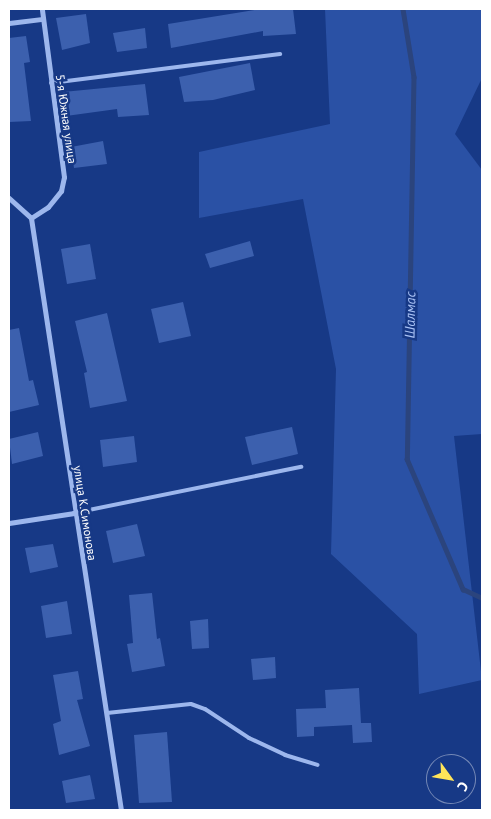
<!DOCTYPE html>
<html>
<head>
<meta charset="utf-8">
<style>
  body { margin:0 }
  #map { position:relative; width:491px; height:819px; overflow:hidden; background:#173986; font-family:"PT Sans",sans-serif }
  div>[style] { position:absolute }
  .green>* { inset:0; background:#2a51a5 }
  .stream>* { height:4.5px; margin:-2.25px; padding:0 2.25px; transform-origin:2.25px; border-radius:2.25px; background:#2b447d }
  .building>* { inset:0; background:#3c60ae }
  .service>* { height:4px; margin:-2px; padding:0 2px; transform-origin:2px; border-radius:2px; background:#9db7ed }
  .minor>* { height:5px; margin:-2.5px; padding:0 2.5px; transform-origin:2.5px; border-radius:2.5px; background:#9db7ed }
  span { translate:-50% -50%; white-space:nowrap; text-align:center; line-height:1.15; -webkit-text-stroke:5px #173986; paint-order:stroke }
  .street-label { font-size:12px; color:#fff }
  .water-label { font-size:14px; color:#a9c2f5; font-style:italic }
  .frame { position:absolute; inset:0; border:10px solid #fff; pointer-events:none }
  .north { position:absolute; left:426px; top:754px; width:50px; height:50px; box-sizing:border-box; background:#173986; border:1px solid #7488b6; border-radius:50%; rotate:122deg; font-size:14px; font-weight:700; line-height:20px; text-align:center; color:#fff }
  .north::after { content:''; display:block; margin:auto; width:18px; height:22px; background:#ffe459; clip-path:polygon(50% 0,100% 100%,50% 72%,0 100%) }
</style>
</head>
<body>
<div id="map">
  <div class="green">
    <i style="clip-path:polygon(325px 9px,482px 9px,482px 78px,455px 134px,482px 170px,482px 434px,454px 436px,482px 680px,419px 694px,417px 634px,331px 554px,336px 369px,303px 199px,199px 218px,199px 152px,330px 124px)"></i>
  </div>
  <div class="stream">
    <i style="left:403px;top:9px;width:69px;rotate:80.8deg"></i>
    <i style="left:414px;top:77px;width:382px;rotate:91deg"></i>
    <i style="left:407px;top:459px;width:142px;rotate:66.7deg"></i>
    <i style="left:463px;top:589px;width:21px;rotate:25deg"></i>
  </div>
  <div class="building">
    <i style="clip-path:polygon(260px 9px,293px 9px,296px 34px,263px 36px,263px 31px,171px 48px,168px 24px)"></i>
    <i style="clip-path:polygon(86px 14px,90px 43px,62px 50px,56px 18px)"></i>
    <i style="clip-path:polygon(145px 28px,147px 48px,117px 52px,113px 33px)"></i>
    <i style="clip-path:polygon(26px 36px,30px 62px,24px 63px,31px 121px,9px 122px,9px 38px)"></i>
    <i style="clip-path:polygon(250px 63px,255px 90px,213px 100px,184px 102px,179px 77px)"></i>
    <i style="clip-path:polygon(145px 84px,149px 115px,118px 117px,117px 109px,66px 116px,63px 92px)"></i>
    <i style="clip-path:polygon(103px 141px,107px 164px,74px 168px,71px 147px)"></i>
    <i style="clip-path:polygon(250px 241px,254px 256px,210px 268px,205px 254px)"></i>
    <i style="clip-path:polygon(90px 244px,96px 279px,67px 284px,61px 249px)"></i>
    <i style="clip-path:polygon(183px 302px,191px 336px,159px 343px,151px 309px)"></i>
    <i style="clip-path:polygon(107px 313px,127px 401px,90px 408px,84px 373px,87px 372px,75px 321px)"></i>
    <i style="clip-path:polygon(19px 328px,29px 381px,33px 380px,39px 405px,9px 412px,9px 330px)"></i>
    <i style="clip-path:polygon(292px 427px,298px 454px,252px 465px,245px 437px)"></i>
    <i style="clip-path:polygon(38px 432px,43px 456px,12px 464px,9px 439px)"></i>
    <i style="clip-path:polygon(134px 436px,137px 462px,103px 467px,100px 440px)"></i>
    <i style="clip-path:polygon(137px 524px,145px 556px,113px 563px,106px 531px)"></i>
    <i style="clip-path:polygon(53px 544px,58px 567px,30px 573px,25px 548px)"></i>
    <i style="clip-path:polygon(152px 593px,157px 639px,160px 638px,165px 666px,132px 672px,127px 644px,133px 643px,129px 595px)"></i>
    <i style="clip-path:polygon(67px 601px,72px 634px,46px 638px,41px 606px)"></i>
    <i style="clip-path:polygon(208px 619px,209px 648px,192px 649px,190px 621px)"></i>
    <i style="clip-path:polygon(275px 657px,276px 678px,253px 680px,251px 659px)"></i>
    <i style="clip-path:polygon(78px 671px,83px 699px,77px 700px,90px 746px,59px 755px,53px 724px,61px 721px,53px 675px)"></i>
    <i style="clip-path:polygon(359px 688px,361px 723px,371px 723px,372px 742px,353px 743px,352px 725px,314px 727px,314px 736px,297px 737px,296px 709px,326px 708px,325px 690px)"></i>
    <i style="clip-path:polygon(167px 732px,172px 802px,139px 803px,134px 735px)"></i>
    <i style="clip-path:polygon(90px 775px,95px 799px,66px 803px,62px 781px)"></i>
  </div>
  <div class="service">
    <i style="left:51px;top:83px;width:231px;rotate:-7.2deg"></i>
    <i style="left:74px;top:513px;width:232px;rotate:-11.5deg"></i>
    <i style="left:107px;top:713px;width:84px;rotate:-6.1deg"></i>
    <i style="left:191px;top:704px;width:15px;rotate:20deg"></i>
    <i style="left:205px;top:709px;width:53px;rotate:33.4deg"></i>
    <i style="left:249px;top:738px;width:40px;rotate:25deg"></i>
    <i style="left:285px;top:755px;width:34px;rotate:17deg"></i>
  </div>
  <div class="minor">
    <i style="left:9px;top:23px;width:34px;rotate:-7deg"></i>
    <i style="left:9px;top:198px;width:30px;rotate:42deg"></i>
    <i style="left:31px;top:218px;width:599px;rotate:81.36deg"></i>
    <i style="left:31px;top:218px;width:20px;rotate:-33deg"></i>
    <i style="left:48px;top:207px;width:21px;rotate:-51deg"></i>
    <i style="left:61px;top:191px;width:14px;rotate:-78deg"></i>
    <i style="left:64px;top:177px;width:169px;rotate:-97.5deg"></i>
    <i style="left:9px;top:523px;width:66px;rotate:-8.7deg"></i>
  </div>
  <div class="street-label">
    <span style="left:66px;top:119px;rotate:82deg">5-я Южная улица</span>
    <span style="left:85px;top:513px;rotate:81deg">улица К.Симонова</span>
  </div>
  <div class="water-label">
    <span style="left:410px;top:315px;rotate:-89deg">Шалмас</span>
  </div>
  <div class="frame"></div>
  <div class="north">С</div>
</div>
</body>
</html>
